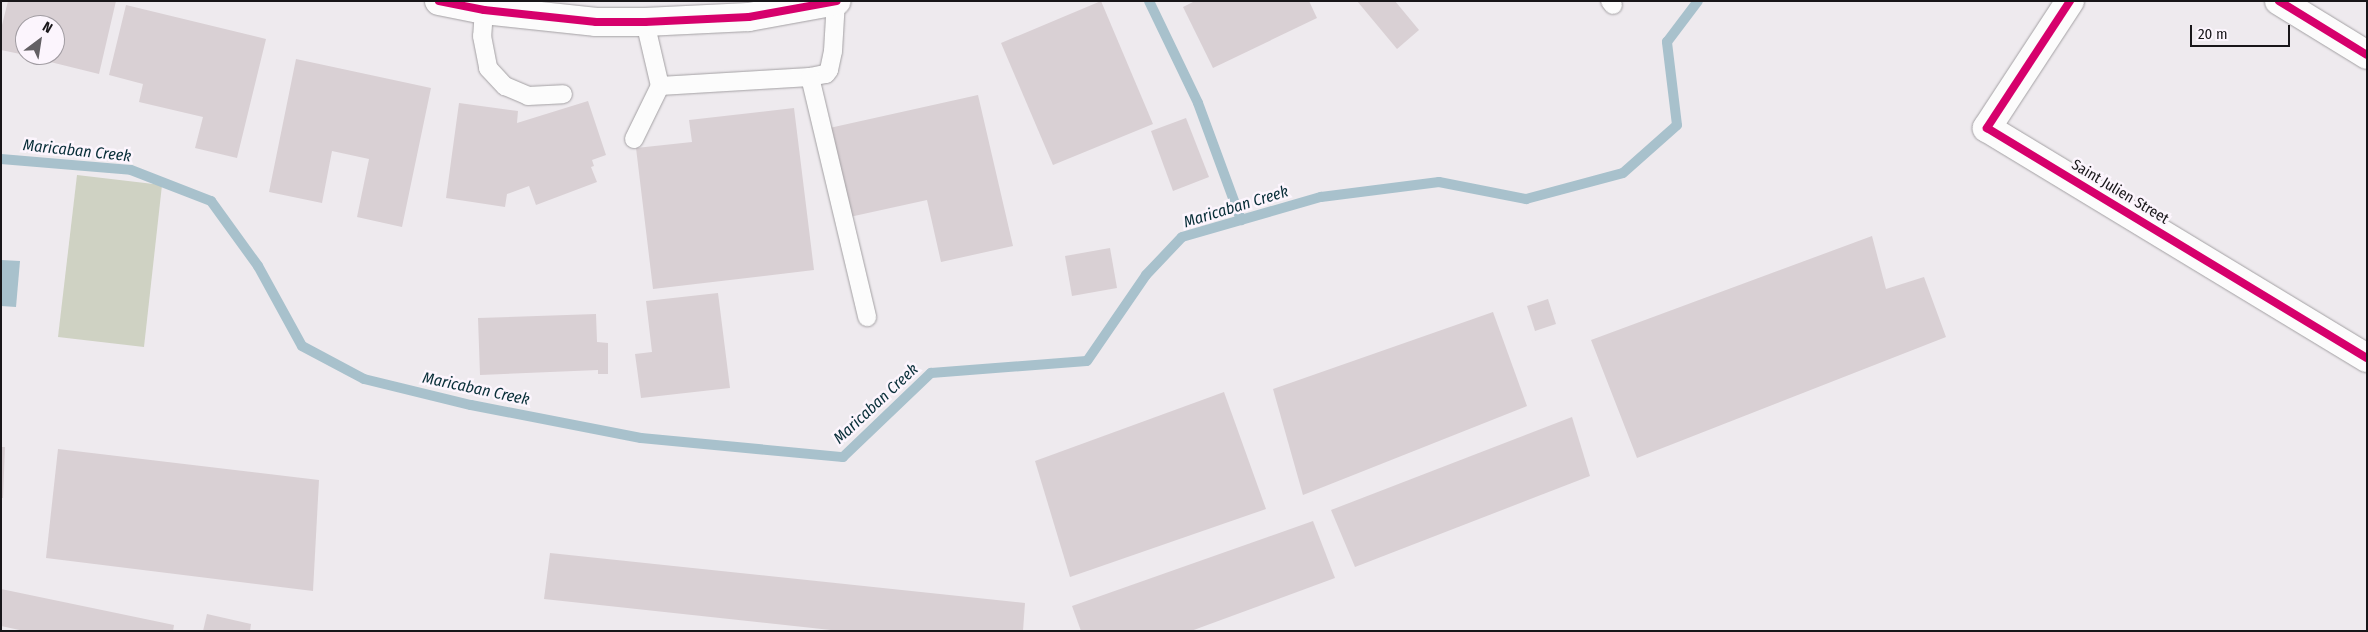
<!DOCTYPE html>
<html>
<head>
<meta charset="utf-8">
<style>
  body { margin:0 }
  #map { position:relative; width:2368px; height:632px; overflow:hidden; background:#eeeaee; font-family:"Fira Sans Condensed",sans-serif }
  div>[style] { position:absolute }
  .green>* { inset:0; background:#cfd2c3 }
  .water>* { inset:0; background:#a8c1cc }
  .stream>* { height:10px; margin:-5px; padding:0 5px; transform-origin:5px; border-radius:5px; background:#a8c1cc }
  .building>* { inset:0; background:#d9d0d4 }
  .roads { filter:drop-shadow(0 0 1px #a3a0a3) drop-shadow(0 0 1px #a3a0a3) }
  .service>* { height:18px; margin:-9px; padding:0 9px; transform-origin:9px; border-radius:9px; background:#fcfcfc }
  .minor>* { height:28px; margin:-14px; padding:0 14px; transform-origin:14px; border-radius:14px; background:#fcfcfc }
  .cycleway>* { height:8px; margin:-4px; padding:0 4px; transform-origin:4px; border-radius:4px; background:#d6006c }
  span { translate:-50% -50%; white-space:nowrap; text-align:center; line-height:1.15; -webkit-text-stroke:5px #fcf5fd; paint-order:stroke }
  .street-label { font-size:15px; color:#181619 }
  .water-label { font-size:16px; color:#082e38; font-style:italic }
  .frame { position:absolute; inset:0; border:2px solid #181619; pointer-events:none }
  .north { position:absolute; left:15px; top:15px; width:50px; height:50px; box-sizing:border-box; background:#fcf5fd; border:1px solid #a19ca2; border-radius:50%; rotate:31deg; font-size:14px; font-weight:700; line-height:20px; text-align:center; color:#181619 }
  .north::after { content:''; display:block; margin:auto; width:18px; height:22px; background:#636064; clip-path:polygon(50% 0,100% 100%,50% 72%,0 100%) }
  .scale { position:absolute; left:2190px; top:25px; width:100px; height:22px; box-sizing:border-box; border:2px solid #181619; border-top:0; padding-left:6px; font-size:15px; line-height:18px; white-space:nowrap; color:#181619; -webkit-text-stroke:4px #fcf5fd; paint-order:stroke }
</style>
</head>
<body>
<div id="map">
  <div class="green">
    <i style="clip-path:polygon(77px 175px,162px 185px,144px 347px,58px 337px)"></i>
  </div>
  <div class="water">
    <i style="clip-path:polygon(1px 260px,20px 261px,16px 307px,1px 306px)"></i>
  </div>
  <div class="stream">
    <i style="left:1149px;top:1px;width:113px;rotate:64.3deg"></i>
    <i style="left:1198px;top:103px;width:125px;rotate:69.8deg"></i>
    <i style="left:1px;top:159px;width:130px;rotate:4.8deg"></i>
    <i style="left:131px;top:170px;width:86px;rotate:21.2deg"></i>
    <i style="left:211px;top:201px;width:80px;rotate:54.1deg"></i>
    <i style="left:258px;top:266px;width:91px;rotate:61.2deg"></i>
    <i style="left:302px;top:346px;width:70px;rotate:28deg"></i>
    <i style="left:364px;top:379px;width:110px;rotate:13.7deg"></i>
    <i style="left:471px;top:405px;width:173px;rotate:11deg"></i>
    <i style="left:641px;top:438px;width:203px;rotate:5.4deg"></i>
    <i style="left:843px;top:457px;width:122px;rotate:-43.7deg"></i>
    <i style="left:931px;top:373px;width:156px;rotate:-4.4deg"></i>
    <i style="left:1087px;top:361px;width:104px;rotate:-55.5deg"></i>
    <i style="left:1146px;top:275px;width:52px;rotate:-46.5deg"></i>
    <i style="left:1182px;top:237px;width:145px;rotate:-16.1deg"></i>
    <i style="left:1321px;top:197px;width:119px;rotate:-7.2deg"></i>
    <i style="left:1439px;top:182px;width:89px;rotate:11.1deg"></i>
    <i style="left:1526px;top:199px;width:100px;rotate:-15deg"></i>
    <i style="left:1623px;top:173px;width:72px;rotate:-41.6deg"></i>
    <i style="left:1677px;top:125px;width:84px;rotate:-96.9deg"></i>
    <i style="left:1667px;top:42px;width:51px;rotate:-52.9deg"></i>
  </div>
  <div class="building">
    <i style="clip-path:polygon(8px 1px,116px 1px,99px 74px,26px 56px,55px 55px,55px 25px,25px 25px,25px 55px,1px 50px,1px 29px)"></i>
    <i style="clip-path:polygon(1101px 1px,1153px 124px,1053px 165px,1001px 43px)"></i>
    <i style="clip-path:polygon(1195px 1px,1309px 1px,1317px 18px,1213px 68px,1183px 7px)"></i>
    <i style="clip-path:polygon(1357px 1px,1395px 1px,1419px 30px,1397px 49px)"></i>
    <i style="clip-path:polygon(126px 5px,266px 39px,237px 158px,195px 148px,203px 117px,139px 102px,143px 84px,109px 75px)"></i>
    <i style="clip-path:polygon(296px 59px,431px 88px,402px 227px,357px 217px,369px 159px,332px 151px,322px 203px,269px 192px)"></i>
    <i style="clip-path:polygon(978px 95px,1013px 246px,941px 262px,927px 200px,845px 218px,825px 129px)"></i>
    <i style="clip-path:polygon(588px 101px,606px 155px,592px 160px,594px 166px,591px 167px,597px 182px,536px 205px,529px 186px,507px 194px,505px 207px,446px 198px,459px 103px,518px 111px,517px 123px)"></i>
    <i style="clip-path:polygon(794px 108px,814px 270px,653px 289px,636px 148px,692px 142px,689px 120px)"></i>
    <i style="clip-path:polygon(1186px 118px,1209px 177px,1173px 191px,1151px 131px)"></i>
    <i style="clip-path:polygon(1872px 236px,1886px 289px,1924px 277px,1946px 337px,1637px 458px,1591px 340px)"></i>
    <i style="clip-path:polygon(1110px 248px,1117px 288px,1072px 296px,1065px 256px)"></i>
    <i style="clip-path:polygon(718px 293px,730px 388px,641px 398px,635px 354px,652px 352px,646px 301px)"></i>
    <i style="clip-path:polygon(1548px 299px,1556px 324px,1535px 331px,1527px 306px)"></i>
    <i style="clip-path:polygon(1493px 312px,1527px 406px,1303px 495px,1273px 389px)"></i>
    <i style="clip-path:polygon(596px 314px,597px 342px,608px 343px,608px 374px,598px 374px,598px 370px,480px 375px,478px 318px)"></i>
    <i style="clip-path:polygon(1224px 392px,1266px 509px,1070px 577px,1035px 461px)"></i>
    <i style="clip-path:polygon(1572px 417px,1590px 476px,1355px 567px,1331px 510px)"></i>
    <i style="clip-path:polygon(1px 447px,5px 447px,3px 498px,1px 498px)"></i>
    <i style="clip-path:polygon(58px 449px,319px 480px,313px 591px,46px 558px)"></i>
    <i style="clip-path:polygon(1313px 521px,1335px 578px,1191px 631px,1081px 631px,1072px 606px)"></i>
    <i style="clip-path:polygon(550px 553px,1025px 603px,1023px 631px,840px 631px,544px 599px)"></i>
    <i style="clip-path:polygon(1px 589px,174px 625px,173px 631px,24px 631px,1px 626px)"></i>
    <i style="clip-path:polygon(207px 614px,251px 624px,250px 631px,203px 631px)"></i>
  </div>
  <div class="roads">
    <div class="service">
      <i style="left:1610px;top:1px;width:5px;rotate:53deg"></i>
      <i style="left:484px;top:10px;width:26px;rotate:94deg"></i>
      <i style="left:482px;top:36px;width:33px;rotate:79deg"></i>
      <i style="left:488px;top:68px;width:25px;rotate:47deg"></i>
      <i style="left:505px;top:86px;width:25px;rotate:23deg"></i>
      <i style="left:528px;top:96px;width:35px;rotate:-3deg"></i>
      <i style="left:645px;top:22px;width:66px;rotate:76.8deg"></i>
      <i style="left:660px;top:86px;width:150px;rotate:-3.4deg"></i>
      <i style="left:810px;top:77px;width:16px;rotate:-11deg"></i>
      <i style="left:826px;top:74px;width:5px;rotate:-53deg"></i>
      <i style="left:829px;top:70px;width:19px;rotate:-78deg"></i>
      <i style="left:833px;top:51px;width:50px;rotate:-86.6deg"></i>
      <i style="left:810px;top:77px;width:247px;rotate:76.6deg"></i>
      <i style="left:634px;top:139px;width:59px;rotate:-63.9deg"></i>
    </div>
    <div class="minor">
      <i style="left:439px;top:1px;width:46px;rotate:11.3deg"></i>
      <i style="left:484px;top:10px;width:113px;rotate:6.1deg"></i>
      <i style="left:596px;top:22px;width:49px"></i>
      <i style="left:645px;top:22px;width:104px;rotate:-2.8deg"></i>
      <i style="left:749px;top:17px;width:89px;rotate:-10.3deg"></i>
      <i style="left:2070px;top:1px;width:152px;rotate:123.2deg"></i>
      <i style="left:1987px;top:128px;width:444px;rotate:31.2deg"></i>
      <i style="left:2279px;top:1px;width:103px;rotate:31.5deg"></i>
    </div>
  </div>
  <div class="cycleway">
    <i style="left:439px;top:1px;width:46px;rotate:11.3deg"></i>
    <i style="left:484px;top:10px;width:113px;rotate:6.1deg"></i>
    <i style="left:596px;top:22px;width:49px"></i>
    <i style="left:645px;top:22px;width:104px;rotate:-2.8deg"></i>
    <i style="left:749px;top:17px;width:89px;rotate:-10.3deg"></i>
    <i style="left:2070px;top:1px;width:152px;rotate:123.2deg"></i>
    <i style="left:1987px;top:128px;width:444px;rotate:31.2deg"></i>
    <i style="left:2279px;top:1px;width:103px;rotate:31.5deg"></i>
  </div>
  <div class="street-label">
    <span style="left:2120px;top:192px;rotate:31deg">Saint Julien Street</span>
  </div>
  <div class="water-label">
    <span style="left:77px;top:151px;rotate:6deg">Maricaban Creek</span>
    <span style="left:1236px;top:207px;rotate:-17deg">Maricaban Creek</span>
    <span style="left:476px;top:389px;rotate:12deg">Maricaban Creek</span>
    <span style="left:876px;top:404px;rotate:-43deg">Maricaban Creek</span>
  </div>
  <div class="frame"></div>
  <div class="north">N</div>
  <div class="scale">20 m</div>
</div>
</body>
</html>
